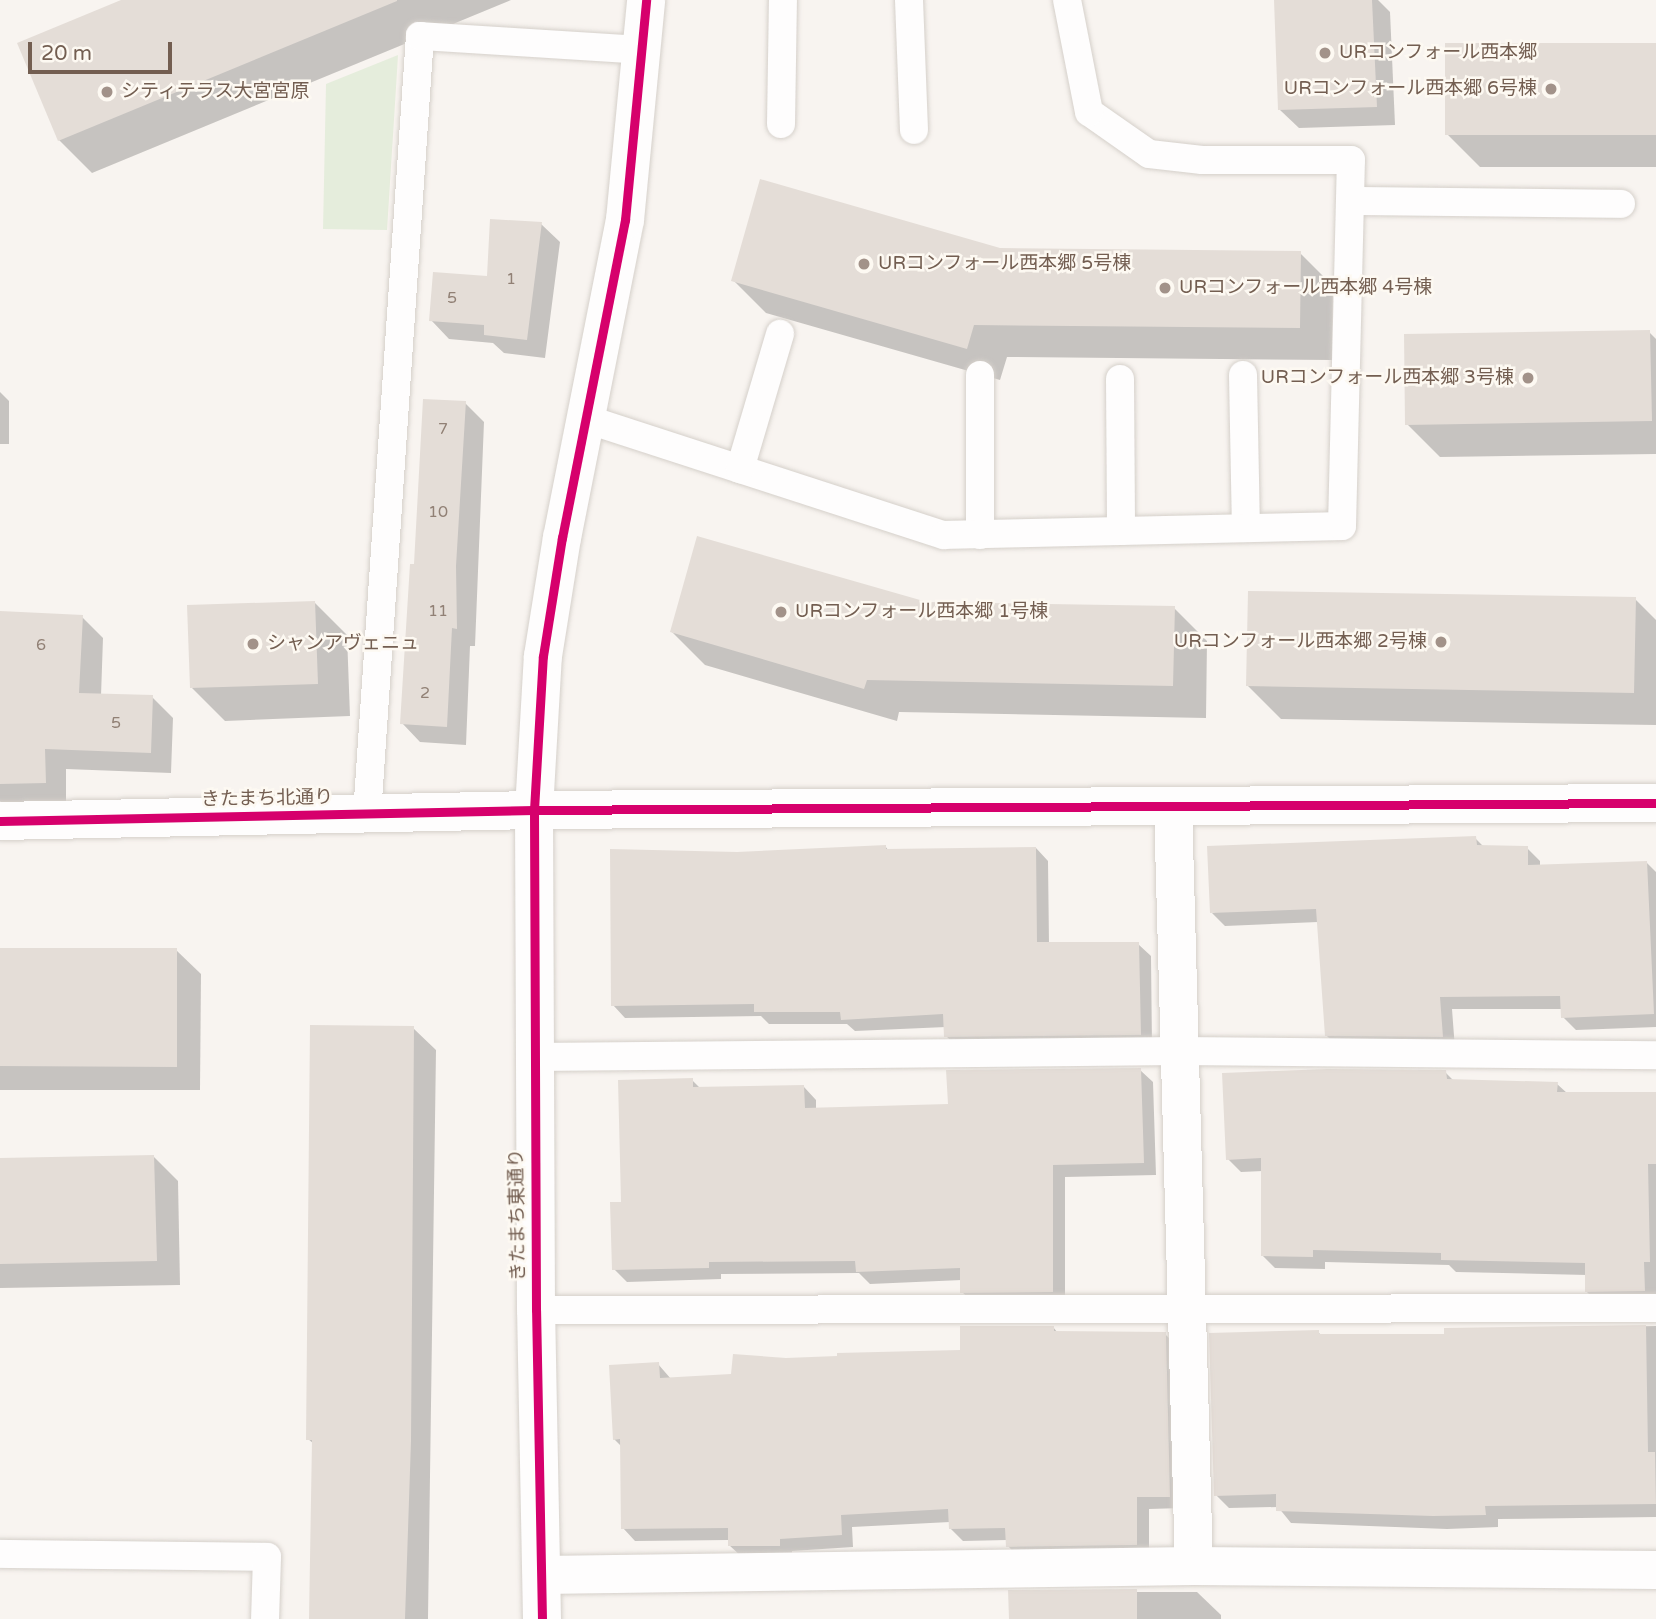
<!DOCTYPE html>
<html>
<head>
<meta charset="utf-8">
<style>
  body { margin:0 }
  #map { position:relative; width:1656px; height:1619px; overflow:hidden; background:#f8f4f0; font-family:"Varela Round","Noto Sans JP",sans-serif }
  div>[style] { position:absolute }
  .green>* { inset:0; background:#e5eddc }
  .shadow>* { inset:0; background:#0003 }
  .building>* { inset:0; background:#e4ddd7 }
  .roads { filter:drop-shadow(0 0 2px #d5d0ca) drop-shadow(0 0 2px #d5d0ca) }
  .service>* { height:28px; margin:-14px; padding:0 14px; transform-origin:14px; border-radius:14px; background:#fefdfd }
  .minor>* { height:38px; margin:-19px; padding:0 19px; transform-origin:19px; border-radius:19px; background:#fefdfd }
  .tertiary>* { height:38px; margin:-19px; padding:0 19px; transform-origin:19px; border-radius:19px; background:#fefdfd }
  .cycleway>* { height:9px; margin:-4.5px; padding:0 4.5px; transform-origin:4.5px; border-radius:4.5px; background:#d6006c }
  .dots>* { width:19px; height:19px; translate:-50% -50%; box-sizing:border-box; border:4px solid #fdf9f2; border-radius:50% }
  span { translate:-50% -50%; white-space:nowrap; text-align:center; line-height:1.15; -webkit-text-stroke:5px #fdf9f2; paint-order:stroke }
  .number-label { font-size:16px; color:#918075 }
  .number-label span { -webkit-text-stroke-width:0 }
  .poi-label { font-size:19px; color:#735e51 }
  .left { translate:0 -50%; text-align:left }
  .right { translate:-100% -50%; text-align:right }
  .street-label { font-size:19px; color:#735e51 }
  .scale { position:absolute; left:28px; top:42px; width:144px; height:32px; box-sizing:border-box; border:4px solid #735e51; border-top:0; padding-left:9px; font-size:21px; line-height:24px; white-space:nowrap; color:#735e51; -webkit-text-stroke:5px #fdf9f2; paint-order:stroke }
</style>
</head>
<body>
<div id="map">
  <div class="green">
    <i style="clip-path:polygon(398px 55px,387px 230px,323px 229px,326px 84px)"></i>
  </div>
  <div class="shadow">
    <i style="clip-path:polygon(125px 0,511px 0,92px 173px,59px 140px)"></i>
    <i style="clip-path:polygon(1276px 0,1378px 0,1390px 12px,1395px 125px,1299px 128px,1280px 110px)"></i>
    <i style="clip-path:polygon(1656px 45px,1656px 167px,1480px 167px,1447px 134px)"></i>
    <i style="clip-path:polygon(541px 224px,560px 242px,545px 358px,504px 353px,493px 343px,449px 339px,431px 320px,489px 278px)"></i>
    <i style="clip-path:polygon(1000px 249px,1300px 253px,1333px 286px,1332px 360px,1007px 357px,1000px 380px,766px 313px,733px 280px)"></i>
    <i style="clip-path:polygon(1649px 332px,1656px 339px,1656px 454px,1440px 457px,1407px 424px)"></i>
    <i style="clip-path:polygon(0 392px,9px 401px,9px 444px,0 444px)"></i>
    <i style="clip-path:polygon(465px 403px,484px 422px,475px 646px,470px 646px,466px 745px,420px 742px,402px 723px,416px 566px)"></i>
    <i style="clip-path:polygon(1635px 599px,1656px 620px,1656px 725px,1281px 719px,1248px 686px)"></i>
    <i style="clip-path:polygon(314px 602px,347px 635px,350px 716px,225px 721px,192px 688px)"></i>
    <i style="clip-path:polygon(927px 603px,1174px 608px,1207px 641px,1206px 718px,899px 712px,897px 721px,705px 665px,672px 632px)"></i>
    <i style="clip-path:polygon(0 613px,82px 617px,103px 638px,101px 696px,152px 697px,173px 718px,171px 773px,66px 769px,66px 804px,4px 804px,0 801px)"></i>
    <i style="clip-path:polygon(1475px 838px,1484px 847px,1527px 848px,1540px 861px,1540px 867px,1646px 862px,1656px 872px,1656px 1027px,1576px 1030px,1563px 1017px,1562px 1009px,1452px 1009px,1455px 1049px,1339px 1048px,1326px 1035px,1318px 922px,1225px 926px,1212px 913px)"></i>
    <i style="clip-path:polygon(885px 846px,889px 851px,1036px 848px,1048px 861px,1049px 944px,1138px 944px,1151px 956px,1152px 1047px,959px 1048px,946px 1036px,946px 1027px,855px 1031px,847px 1024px,769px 1024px,761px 1016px,625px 1018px,613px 1005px,737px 854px)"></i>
    <i style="clip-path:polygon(0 950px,176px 950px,201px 974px,200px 1090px,0 1090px)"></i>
    <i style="clip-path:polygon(413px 1028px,436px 1050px,428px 1619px,311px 1619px,314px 1444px,308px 1439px)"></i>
    <i style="clip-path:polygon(1140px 1070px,1153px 1082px,1156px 1175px,1065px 1177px,1065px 1304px,975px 1304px,962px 1292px,962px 1280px,870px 1284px,859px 1273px,721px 1274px,721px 1279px,627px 1282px,614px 1269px,622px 1204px,692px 1080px,701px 1089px,804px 1087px,816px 1100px,816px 1110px,950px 1106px)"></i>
    <i style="clip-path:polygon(1445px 1072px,1454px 1081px,1557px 1084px,1567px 1093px,1656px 1093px,1656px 1304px,1599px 1304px,1586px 1291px,1587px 1275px,1456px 1272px,1449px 1265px,1325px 1262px,1325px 1269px,1275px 1268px,1262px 1255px,1263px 1171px,1241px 1172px,1228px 1159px)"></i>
    <i style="clip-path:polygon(154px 1157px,178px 1181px,180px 1285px,0 1288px,0 1160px)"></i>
    <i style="clip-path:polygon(1656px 1326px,1656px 1517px,1498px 1519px,1498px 1527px,1447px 1529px,1291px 1523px,1278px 1507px,1229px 1508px,1216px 1495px,1318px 1332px,1322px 1336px,1446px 1336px,1446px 1330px)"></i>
    <i style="clip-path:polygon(1053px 1327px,1058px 1333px,1165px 1334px,1178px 1347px,1182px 1508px,1149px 1509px,1149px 1557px,1020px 1559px,1008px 1546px,1007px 1540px,963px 1541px,950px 1528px,950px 1522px,852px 1527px,853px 1547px,792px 1551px,792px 1558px,742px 1557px,729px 1545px,729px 1540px,635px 1541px,623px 1528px,622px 1447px,614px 1439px,658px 1364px,671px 1379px,733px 1376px,786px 1360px,962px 1352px)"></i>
    <i style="clip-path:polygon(1010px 1592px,1197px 1592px,1221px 1615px,1221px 1619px,1011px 1619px)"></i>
  </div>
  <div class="building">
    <i style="clip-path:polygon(121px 0,397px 0,397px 1px,58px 141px,17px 43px)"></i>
    <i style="clip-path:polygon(1274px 0,1372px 0,1377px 107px,1278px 110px)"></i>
    <i style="clip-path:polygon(1445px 43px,1656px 43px,1656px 135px,1445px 135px)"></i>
    <i style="clip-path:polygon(760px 179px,1000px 248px,1301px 251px,1300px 328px,974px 325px,967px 349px,731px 281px)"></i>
    <i style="clip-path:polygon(490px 219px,542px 222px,527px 340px,484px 335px,484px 325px,429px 321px,433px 272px,487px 276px)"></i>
    <i style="clip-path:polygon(1650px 330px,1652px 421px,1405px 425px,1404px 334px)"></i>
    <i style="clip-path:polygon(423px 399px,466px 401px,456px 566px,457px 629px,452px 628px,447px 727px,400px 724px,410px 564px,414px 564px)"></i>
    <i style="clip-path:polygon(697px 536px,927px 602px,1175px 606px,1173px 686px,867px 680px,864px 689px,670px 632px)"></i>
    <i style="clip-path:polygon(1248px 591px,1636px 597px,1634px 693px,1246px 686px)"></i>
    <i style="clip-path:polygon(315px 601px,318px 684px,190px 688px,187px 605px)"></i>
    <i style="clip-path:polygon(0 611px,83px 615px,79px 693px,153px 695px,151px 753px,45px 749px,46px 783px,0 784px)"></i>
    <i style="clip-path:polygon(1476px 836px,1477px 845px,1528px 846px,1528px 865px,1647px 861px,1654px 1014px,1561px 1018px,1560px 996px,1440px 997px,1443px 1037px,1325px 1036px,1316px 909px,1210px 913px,1207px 846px)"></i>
    <i style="clip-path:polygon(886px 845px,886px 849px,1036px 847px,1037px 942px,1139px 942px,1141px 1035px,944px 1037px,943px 1014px,841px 1020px,840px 1012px,754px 1012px,754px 1004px,611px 1006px,610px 849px,737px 852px)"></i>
    <i style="clip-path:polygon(0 948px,177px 948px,177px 1067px,0 1066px)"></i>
    <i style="clip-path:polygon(310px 1025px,414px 1026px,411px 1441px,405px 1619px,309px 1619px,312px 1440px,306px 1440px)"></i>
    <i style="clip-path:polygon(1141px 1068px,1144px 1163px,1053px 1165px,1053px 1292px,960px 1293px,960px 1268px,856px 1272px,855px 1261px,709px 1262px,709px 1268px,612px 1270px,610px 1202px,621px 1202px,618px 1080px,693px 1078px,693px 1087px,804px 1085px,805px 1108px,948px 1104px,946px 1070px)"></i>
    <i style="clip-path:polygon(1327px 1069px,1446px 1070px,1447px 1079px,1558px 1082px,1557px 1092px,1656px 1092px,1656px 1164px,1648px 1164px,1650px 1262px,1644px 1262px,1645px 1291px,1585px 1292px,1585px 1263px,1441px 1260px,1441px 1253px,1313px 1250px,1313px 1257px,1261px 1256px,1261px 1158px,1226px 1160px,1222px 1073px)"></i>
    <i style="clip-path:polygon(154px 1155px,157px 1261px,0 1264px,0 1158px)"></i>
    <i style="clip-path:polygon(1646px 1325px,1648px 1452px,1655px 1452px,1656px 1504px,1485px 1506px,1486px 1515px,1433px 1516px,1276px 1511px,1276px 1494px,1214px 1496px,1209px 1333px,1319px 1330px,1319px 1334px,1444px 1334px,1444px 1328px)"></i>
    <i style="clip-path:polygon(960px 1326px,1054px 1326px,1054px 1331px,1166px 1332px,1170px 1497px,1137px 1497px,1137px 1545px,1006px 1547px,1005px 1528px,949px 1529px,948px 1509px,841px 1515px,842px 1535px,780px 1539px,780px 1546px,728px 1546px,728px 1528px,621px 1529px,620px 1439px,613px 1440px,609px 1365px,659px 1362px,660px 1378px,731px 1374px,733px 1354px,786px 1358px,837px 1356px,837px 1353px,960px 1350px)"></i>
    <i style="clip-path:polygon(1137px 1589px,1137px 1619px,1009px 1619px,1008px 1590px)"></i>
  </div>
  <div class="roads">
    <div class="service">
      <i style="left:909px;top:0;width:130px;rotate:87.8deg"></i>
      <i style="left:781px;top:124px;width:124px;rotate:-89.1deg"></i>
      <i style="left:1350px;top:201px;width:271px;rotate:0.6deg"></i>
      <i style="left:980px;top:375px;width:160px;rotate:90deg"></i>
      <i style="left:1243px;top:375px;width:153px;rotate:88.9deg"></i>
      <i style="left:1120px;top:379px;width:152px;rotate:89.6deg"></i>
      <i style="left:586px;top:419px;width:376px;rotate:18deg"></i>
      <i style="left:944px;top:535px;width:398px;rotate:-1.3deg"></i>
      <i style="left:1342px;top:526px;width:366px;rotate:-88.6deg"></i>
      <i style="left:1351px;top:160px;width:149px;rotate:180deg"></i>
      <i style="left:1202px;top:160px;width:53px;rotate:-173.5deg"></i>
      <i style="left:1149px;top:154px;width:73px;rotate:-145deg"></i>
      <i style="left:1089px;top:112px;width:114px;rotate:-101.1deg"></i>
      <i style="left:740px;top:469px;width:141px;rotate:-73.5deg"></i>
      <i style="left:367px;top:815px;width:781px;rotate:-86.11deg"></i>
      <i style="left:420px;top:36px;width:223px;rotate:3.6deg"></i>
      <i style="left:534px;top:1057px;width:646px;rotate:-0.53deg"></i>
      <i style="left:1180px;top:1051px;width:476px;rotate:0.5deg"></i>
      <i style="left:536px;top:1310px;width:1120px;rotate:-0.1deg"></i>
      <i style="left:0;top:1554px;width:267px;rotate:0.6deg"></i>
      <i style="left:267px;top:1557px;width:62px;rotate:91.8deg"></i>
    </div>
    <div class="minor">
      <i style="left:1173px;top:806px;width:760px;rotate:88.42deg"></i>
      <i style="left:542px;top:1575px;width:652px;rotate:-0.79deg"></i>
      <i style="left:1194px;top:1566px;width:462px;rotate:0.5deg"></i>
    </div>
    <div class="tertiary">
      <i style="left:0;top:821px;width:534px;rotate:-1.18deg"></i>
      <i style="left:534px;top:810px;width:1122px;rotate:-0.36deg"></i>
      <i style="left:542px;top:1619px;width:309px;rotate:-91.1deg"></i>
      <i style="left:536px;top:1310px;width:500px;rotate:-90.23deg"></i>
      <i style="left:534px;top:810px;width:154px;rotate:-86.7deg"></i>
      <i style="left:543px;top:656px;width:120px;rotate:-80.9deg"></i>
      <i style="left:562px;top:538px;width:324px;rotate:-78.8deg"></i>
      <i style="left:625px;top:220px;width:221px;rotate:-84.5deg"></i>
    </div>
  </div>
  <div class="cycleway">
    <i style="left:0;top:821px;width:534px;rotate:-1.18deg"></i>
    <i style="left:534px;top:810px;width:1122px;rotate:-0.36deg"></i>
    <i style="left:542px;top:1619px;width:309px;rotate:-91.1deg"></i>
    <i style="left:536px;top:1310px;width:500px;rotate:-90.23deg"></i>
    <i style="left:534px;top:810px;width:154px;rotate:-86.7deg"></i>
    <i style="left:543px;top:656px;width:120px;rotate:-80.9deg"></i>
    <i style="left:562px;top:538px;width:324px;rotate:-78.8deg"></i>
    <i style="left:625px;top:220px;width:221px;rotate:-84.5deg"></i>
  </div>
  <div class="dots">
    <i style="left:1325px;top:53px;background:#a29289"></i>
    <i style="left:1551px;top:89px;background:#a29289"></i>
    <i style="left:107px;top:92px;background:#a29289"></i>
    <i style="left:864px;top:264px;background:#a29289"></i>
    <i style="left:1165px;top:288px;background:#a29289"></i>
    <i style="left:1528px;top:378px;background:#a29289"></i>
    <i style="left:781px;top:612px;background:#a29289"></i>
    <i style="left:1441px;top:642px;background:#a29289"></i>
    <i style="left:253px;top:644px;background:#a29289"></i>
  </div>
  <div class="number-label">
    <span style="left:511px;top:279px">1</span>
    <span style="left:452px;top:298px">5</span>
    <span style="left:443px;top:429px">7</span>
    <span style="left:438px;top:512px">10</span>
    <span style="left:438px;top:611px">11</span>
    <span style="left:41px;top:645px">6</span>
    <span style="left:425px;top:693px">2</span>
    <span style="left:116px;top:723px">5</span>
  </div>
  <div class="poi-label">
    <span class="left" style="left:1339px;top:53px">URコンフォール西本郷</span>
    <span class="right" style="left:1537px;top:89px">URコンフォール西本郷 6号棟</span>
    <span class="left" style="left:121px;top:92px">シティテラス大宮宮原</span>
    <span class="left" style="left:878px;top:264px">URコンフォール西本郷 5号棟</span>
    <span class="left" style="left:1179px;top:288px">URコンフォール西本郷 4号棟</span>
    <span class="right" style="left:1514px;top:378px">URコンフォール西本郷 3号棟</span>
    <span class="left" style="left:795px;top:612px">URコンフォール西本郷 1号棟</span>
    <span class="right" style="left:1427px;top:642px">URコンフォール西本郷 2号棟</span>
    <span class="left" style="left:267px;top:644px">シャンアヴェニュ</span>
  </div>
  <div class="street-label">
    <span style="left:267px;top:799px;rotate:-1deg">きたまち北通り</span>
    <span style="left:518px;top:1215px;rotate:-91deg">きたまち東通り</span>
  </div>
  <div class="scale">20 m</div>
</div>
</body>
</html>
